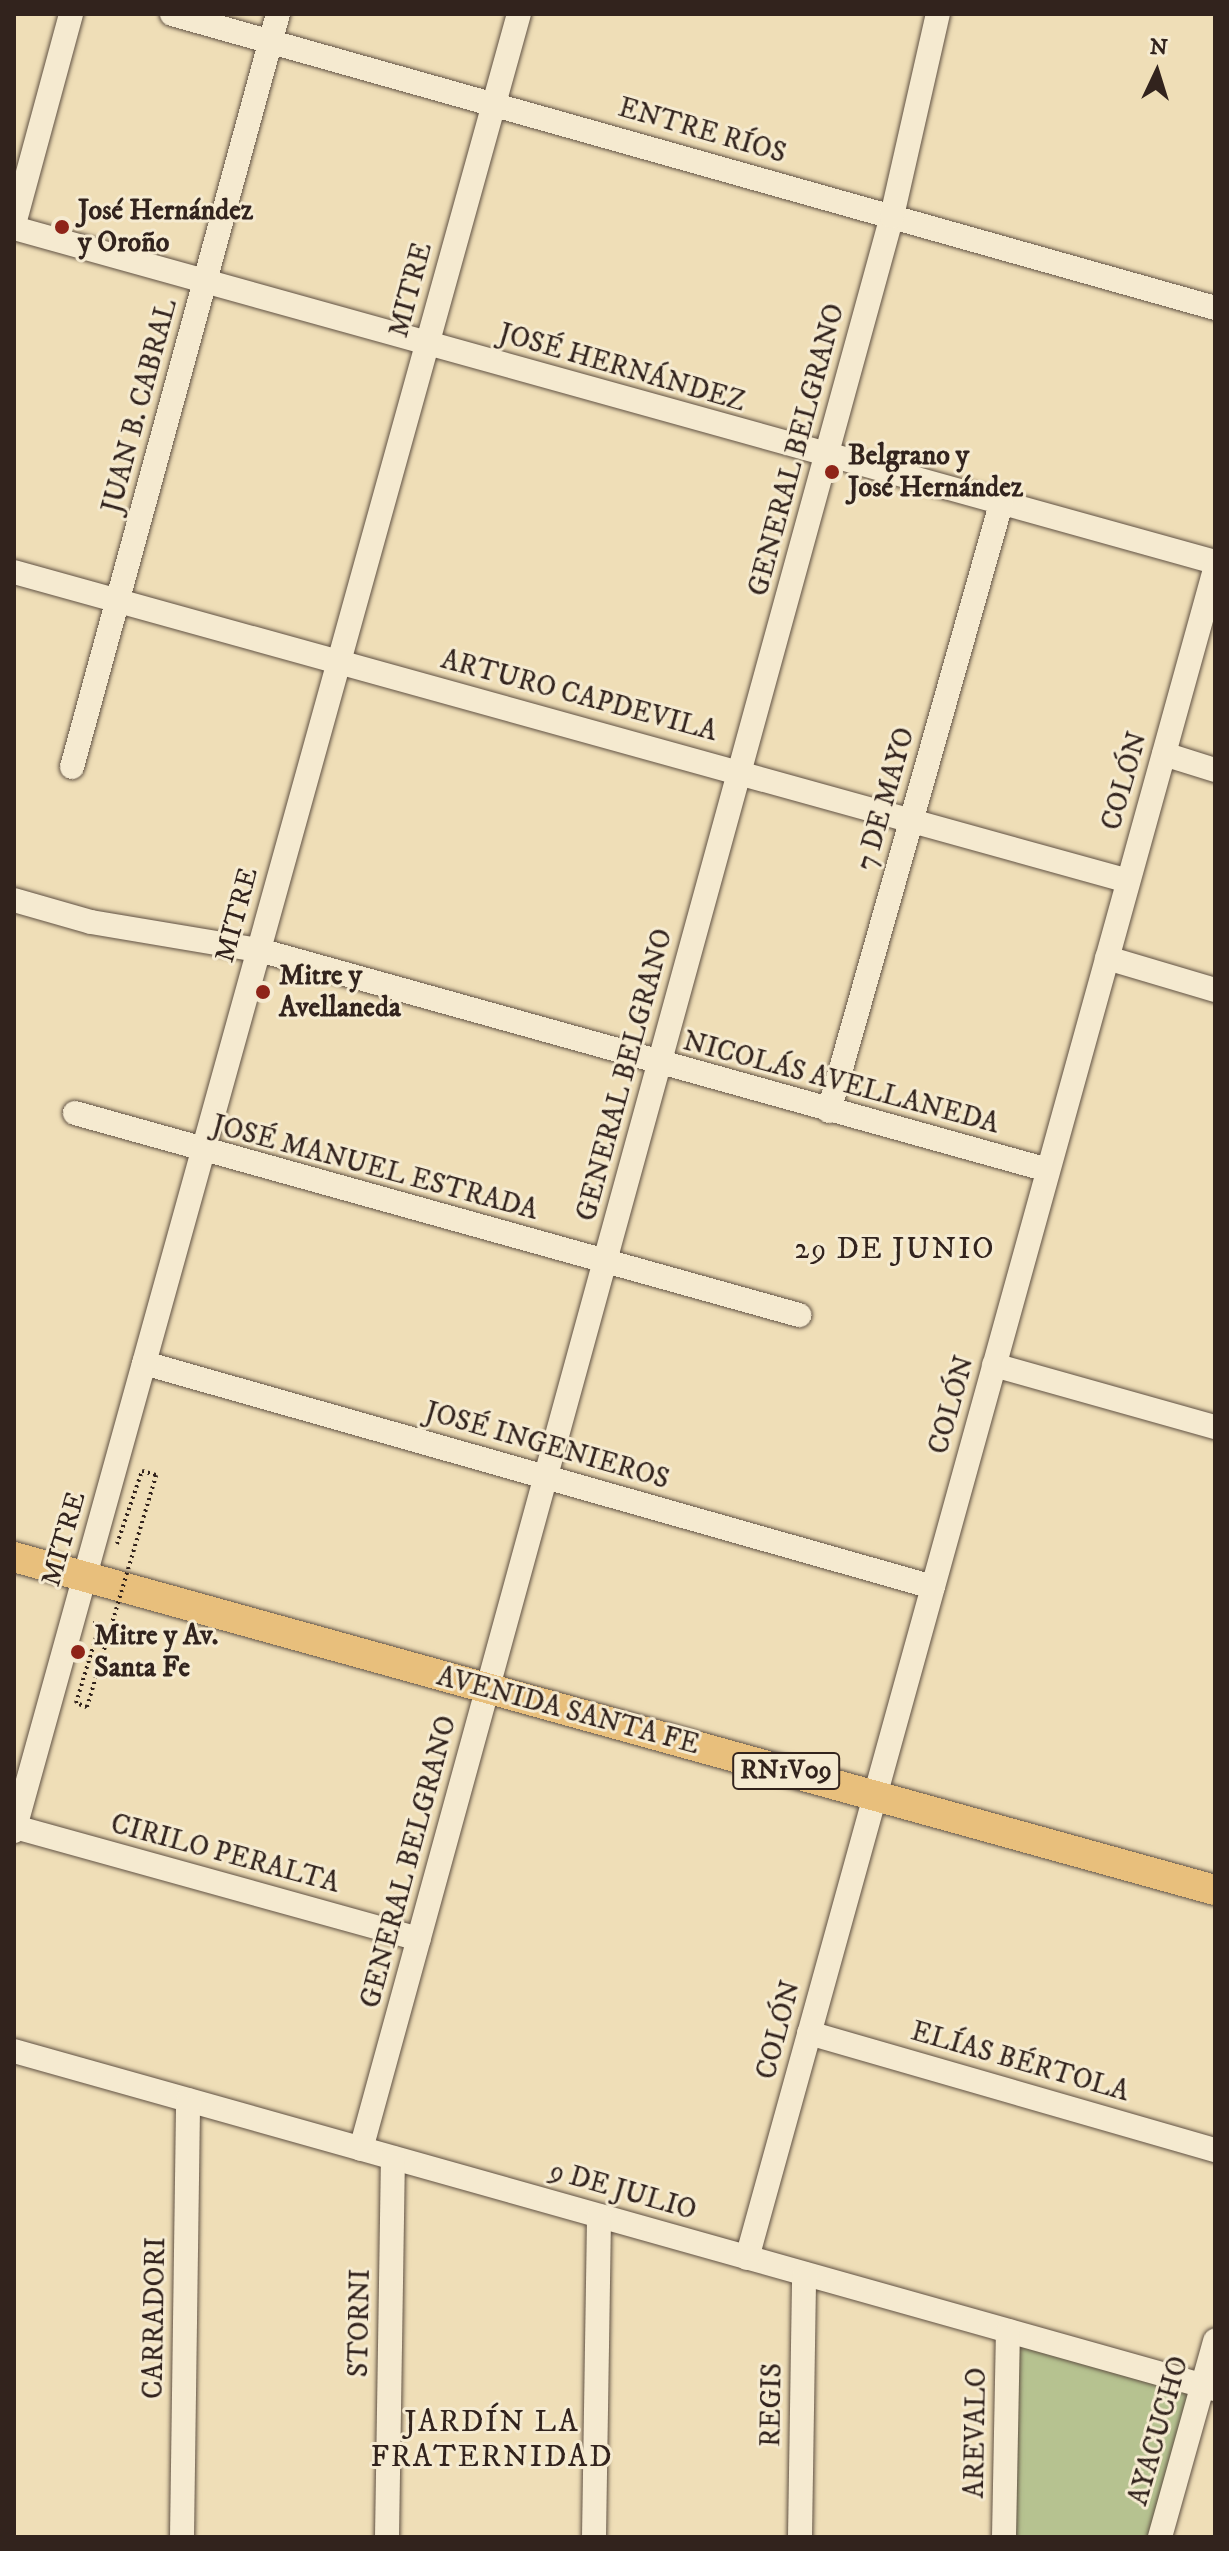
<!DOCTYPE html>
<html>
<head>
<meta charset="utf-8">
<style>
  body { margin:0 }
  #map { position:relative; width:1229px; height:2551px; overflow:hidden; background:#efdeb7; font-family:"IM FELL DW Pica",serif }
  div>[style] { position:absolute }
  .green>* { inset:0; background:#b6c290 }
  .path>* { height:4px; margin-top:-2px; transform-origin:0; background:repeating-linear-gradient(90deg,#32231d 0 2px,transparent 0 6px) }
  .roads { filter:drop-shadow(0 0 2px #615244) drop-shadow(0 0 2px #615244) }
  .minor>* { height:24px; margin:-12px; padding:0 12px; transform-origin:12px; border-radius:12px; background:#f5ead0 }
  .major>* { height:30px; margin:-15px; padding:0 15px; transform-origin:15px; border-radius:15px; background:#e8bf7c }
  .path-bridge>* { height:4px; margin-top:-2px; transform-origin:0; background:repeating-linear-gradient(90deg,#32231d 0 2px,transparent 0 6px) }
  .dots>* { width:22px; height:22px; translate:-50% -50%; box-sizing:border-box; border:4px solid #f5ead0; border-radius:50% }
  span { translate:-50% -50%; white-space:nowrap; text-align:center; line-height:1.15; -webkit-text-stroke:6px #f5ead0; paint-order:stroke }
  .shield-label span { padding:2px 6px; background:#f5ead0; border:2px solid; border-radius:6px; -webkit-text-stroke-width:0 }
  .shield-label { font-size:26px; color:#32231d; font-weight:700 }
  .street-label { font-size:28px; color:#32231d }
  .poi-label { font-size:28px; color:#32231d; font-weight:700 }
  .left { translate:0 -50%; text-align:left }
  .neighbourhood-label { font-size:30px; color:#32231d; letter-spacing:2px }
  .frame { position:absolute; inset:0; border:16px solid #32231d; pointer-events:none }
  .north { position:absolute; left:1117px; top:32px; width:80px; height:80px; -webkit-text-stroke:6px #f5ead0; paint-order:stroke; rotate:4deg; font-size:22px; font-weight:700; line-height:32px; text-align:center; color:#32231d }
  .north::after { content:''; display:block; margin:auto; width:28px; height:36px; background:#32231d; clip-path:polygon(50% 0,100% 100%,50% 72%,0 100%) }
</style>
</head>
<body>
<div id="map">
  <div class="green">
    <i style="clip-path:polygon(1008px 2331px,1203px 2386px,1160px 2537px,1004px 2537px)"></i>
  </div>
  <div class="path">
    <i style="left:117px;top:1544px;width:77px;rotate:-71.1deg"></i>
    <i style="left:142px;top:1471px;width:15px;rotate:16deg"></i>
    <i style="left:87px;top:1707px;width:12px;rotate:-160deg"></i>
    <i style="left:76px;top:1703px;width:83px;rotate:-73.1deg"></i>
    <i style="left:100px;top:1624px;width:7px;rotate:-172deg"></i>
  </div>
  <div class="roads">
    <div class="minor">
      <i style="left:172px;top:14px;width:1084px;rotate:15.74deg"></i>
      <i style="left:14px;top:224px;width:218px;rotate:-74.8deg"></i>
      <i style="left:14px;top:228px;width:1247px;rotate:15.54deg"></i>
      <i style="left:14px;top:572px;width:1156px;rotate:15.5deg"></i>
      <i style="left:1164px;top:754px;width:53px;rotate:17.4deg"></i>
      <i style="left:72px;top:767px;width:781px;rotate:-74.7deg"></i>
      <i style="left:14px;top:900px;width:80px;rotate:15.9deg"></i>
      <i style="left:91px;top:922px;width:170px;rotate:9.5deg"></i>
      <i style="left:259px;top:950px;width:819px;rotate:15.58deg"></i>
      <i style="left:1107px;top:958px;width:113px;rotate:16.5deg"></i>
      <i style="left:829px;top:1111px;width:631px;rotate:-74.18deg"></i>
      <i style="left:75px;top:1113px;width:752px;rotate:15.59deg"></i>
      <i style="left:144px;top:1363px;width:820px;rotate:15.85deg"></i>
      <i style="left:994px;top:1365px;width:230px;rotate:15.7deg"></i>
      <i style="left:15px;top:1827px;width:419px;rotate:15.5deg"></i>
      <i style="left:14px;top:1831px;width:1886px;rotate:-74.47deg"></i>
      <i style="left:809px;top:2033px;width:423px;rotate:16.1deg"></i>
      <i style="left:14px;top:2051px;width:1248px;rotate:15.72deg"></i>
      <i style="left:361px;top:2149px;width:2005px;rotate:-74.64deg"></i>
      <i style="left:892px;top:216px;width:207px;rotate:-77.2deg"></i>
      <i style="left:747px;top:2258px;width:1753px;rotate:-74.51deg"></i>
      <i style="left:182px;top:2537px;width:437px;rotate:-89.2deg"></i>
      <i style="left:387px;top:2537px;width:379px;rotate:-89.1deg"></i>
      <i style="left:594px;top:2537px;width:321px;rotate:-89.1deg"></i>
      <i style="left:800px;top:2537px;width:263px;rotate:-89.1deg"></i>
      <i style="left:1004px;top:2537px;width:206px;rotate:-88.9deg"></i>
      <i style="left:1160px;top:2537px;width:204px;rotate:-74.3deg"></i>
    </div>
    <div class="major">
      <i style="left:14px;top:1557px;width:1246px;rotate:15.5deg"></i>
    </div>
  </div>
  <div class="path-bridge">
    <i style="left:87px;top:1707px;width:242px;rotate:-73.4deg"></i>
  </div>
  <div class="dots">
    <i style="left:62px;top:227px;background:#8f2418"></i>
    <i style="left:832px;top:472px;background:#8f2418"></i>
    <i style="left:263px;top:992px;background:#8f2418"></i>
    <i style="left:78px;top:1652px;background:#8f2418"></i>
  </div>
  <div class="shield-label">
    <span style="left:786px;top:1771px">RN1V09</span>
  </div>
  <div class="street-label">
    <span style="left:702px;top:131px;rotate:16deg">ENTRE RÍOS</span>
    <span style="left:411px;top:290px;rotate:-75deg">MITRE</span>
    <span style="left:622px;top:368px;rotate:16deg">JOSÉ HERNÁNDEZ</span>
    <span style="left:140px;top:406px;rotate:-75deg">JUAN B. CABRAL</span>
    <span style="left:797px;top:450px;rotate:-75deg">GENERAL BELGRANO</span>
    <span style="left:579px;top:696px;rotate:15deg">ARTURO CAPDEVILA</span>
    <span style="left:1125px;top:781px;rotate:-74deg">COLÓN</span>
    <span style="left:886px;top:799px;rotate:-74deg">7 DE MAYO</span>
    <span style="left:237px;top:915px;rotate:-75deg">MITRE</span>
    <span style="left:625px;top:1075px;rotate:-75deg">GENERAL BELGRANO</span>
    <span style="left:841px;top:1083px;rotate:15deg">NICOLÁS AVELLANEDA</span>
    <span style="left:375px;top:1168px;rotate:15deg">JOSÉ MANUEL ESTRADA</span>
    <span style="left:952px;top:1405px;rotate:-74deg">COLÓN</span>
    <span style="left:547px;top:1446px;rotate:16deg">JOSÉ INGENIEROS</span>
    <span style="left:64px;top:1539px;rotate:-74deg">MITRE</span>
    <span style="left:568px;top:1711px;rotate:15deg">AVENIDA SANTA FE</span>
    <span style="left:225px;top:1854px;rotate:15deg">CIRILO PERALTA</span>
    <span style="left:409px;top:1862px;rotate:-75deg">GENERAL BELGRANO</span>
    <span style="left:779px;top:2030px;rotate:-75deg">COLÓN</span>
    <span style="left:1020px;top:2062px;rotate:16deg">ELÍAS BÉRTOLA</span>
    <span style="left:623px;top:2191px;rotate:16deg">9 DE JULIO</span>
    <span style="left:155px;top:2318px;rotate:-89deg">CARRADORI</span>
    <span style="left:360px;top:2323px;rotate:-89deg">STORNI</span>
    <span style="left:772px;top:2405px;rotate:-89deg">REGIS</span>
    <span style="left:1159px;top:2431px;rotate:-74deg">AYACUCHO</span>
    <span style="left:976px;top:2433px;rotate:-89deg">AREVALO</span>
  </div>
  <div class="poi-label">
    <span class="left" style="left:78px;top:227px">José Hernández<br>y Oroño</span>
    <span class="left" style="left:848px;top:472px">Belgrano y<br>José Hernández</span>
    <span class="left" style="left:279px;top:992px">Mitre y<br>Avellaneda</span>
    <span class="left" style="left:94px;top:1652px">Mitre y Av.<br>Santa Fe</span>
  </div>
  <div class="neighbourhood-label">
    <span style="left:895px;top:1250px">29 DE JUNIO</span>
    <span style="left:492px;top:2440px">JARDÍN LA<br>FRATERNIDAD</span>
  </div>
  <div class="frame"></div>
  <div class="north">N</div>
</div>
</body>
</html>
